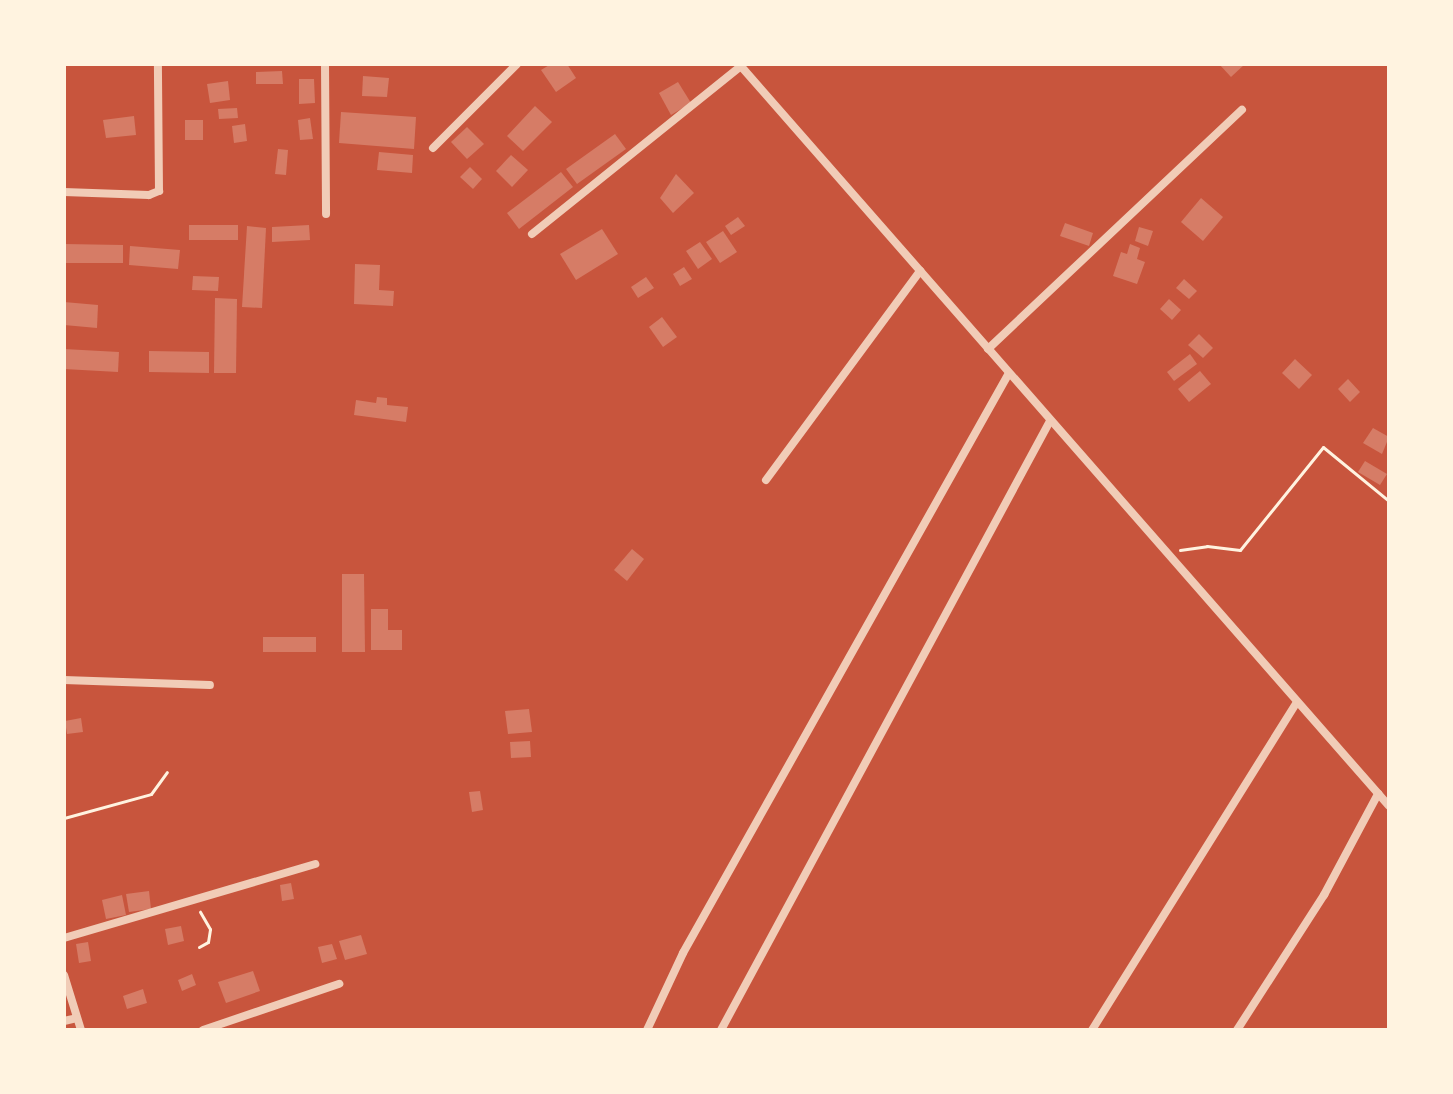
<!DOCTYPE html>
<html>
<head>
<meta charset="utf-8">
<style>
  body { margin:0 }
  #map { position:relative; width:1453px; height:1094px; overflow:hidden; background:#c8553d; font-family:"Roboto Condensed",sans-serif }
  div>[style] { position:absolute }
  .building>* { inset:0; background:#d67c66 }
  .path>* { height:3px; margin:-1.5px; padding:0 1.5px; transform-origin:1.5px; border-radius:1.5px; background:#fff3e0 }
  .minor>* { height:8px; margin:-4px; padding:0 4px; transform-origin:4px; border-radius:4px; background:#f1ccb7 }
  span { translate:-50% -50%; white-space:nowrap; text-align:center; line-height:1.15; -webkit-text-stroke:6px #fff3e0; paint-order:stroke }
  .frame { position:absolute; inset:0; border:66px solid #fff3e0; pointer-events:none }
</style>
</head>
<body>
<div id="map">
  <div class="building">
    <i style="clip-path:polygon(551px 64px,567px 64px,576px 78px,556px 92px,541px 70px)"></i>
    <i style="clip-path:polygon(1219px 64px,1245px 64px,1231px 77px)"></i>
    <i style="clip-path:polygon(282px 71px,283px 84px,256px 84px,256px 72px)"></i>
    <i style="clip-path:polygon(363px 76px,389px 78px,387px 97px,362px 96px)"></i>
    <i style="clip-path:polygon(299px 79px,314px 79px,315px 103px,299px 104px)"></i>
    <i style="clip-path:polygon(228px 81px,230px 100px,210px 103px,207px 84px)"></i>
    <i style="clip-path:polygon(678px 82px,691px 103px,671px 115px,659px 93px)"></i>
    <i style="clip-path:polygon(535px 106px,552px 122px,523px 151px,507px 136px)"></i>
    <i style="clip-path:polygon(237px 108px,238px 118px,219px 119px,218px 109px)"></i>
    <i style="clip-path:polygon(341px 112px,416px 117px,414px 149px,339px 143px)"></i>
    <i style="clip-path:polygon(134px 116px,136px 135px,106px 138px,103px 120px)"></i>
    <i style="clip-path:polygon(310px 118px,313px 139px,300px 140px,298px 120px)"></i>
    <i style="clip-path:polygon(185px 120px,203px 120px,203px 140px,185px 140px)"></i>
    <i style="clip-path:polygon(245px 124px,247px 141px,234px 143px,232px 126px)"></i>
    <i style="clip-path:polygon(467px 127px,484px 144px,467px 159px,451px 142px)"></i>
    <i style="clip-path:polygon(615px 134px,626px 149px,577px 184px,566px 169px)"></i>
    <i style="clip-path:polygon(278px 149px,288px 150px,286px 175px,275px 174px)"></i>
    <i style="clip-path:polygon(379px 152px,413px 155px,412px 173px,377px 170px)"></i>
    <i style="clip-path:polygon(511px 155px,528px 170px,512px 187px,496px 171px)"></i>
    <i style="clip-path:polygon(470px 167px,482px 179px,473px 189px,460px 177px)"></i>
    <i style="clip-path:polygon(561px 172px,573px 187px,519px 229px,507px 213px)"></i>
    <i style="clip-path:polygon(676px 174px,694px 193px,673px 213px,660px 198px)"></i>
    <i style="clip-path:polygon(1201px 198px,1223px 217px,1203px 241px,1181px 222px)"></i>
    <i style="clip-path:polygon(738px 217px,745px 226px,731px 235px,725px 226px)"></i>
    <i style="clip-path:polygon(1065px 223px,1093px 233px,1089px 246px,1060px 236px)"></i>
    <i style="clip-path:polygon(189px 225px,238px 225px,238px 240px,189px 240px)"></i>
    <i style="clip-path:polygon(309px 225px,310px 240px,272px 242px,272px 227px)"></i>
    <i style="clip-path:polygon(247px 226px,266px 228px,262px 308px,242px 307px)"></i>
    <i style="clip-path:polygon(1139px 227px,1153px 231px,1148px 246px,1135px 241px)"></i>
    <i style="clip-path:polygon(602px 229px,618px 254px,576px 280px,560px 254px)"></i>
    <i style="clip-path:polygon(723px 231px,737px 252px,720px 263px,706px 242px)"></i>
    <i style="clip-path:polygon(700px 242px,712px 259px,698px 269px,686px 251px)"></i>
    <i style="clip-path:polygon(64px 244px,123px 245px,123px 263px,64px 263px)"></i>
    <i style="clip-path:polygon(1130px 244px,1140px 248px,1137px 259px,1145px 262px,1137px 284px,1113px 276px,1121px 252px,1127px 254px)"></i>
    <i style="clip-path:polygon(130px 246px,180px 250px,178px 269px,129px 265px)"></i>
    <i style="clip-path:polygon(355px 264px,380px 265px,379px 290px,394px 291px,393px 306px,354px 304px)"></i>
    <i style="clip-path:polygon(684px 267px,692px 279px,680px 286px,673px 274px)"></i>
    <i style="clip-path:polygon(193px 276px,219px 277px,218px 291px,192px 290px)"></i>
    <i style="clip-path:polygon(646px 277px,654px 288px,638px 298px,631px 287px)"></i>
    <i style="clip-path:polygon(1184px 279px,1197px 291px,1189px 299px,1176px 288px)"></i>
    <i style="clip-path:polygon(215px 298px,237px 299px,236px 373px,214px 373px)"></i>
    <i style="clip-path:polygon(1169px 299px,1181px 310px,1172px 320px,1160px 309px)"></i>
    <i style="clip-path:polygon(64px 302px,98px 305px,97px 328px,64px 325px)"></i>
    <i style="clip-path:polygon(662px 317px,677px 337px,663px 347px,649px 327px)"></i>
    <i style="clip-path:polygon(1199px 334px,1213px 348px,1203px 358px,1188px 345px)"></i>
    <i style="clip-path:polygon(64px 349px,119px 352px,118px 372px,64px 369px)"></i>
    <i style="clip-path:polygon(149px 351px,209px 352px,209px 373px,149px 372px)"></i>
    <i style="clip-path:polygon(1190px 354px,1197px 364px,1174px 381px,1167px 372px)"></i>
    <i style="clip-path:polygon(1295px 359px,1312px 375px,1299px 389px,1282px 373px)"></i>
    <i style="clip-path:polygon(1200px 371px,1211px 384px,1189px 402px,1178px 389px)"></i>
    <i style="clip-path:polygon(1348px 379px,1360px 392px,1350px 402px,1338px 389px)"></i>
    <i style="clip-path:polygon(377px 397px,387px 398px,387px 405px,408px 407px,406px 422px,354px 415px,356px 400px,376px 403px)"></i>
    <i style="clip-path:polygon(1373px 428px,1389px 437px,1382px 454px,1363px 443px)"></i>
    <i style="clip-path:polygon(1365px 461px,1387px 474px,1380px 485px,1358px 472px)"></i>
    <i style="clip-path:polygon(632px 549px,644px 559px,627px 581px,614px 570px)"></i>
    <i style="clip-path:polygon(342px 574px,364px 574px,365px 652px,342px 652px)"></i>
    <i style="clip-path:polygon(371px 609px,388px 609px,388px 630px,402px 630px,402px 650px,371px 650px)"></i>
    <i style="clip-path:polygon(263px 637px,316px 637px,316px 652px,263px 652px)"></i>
    <i style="clip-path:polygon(529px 709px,532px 732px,508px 734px,505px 711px)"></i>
    <i style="clip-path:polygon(81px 718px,83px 732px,67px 734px,65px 721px)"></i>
    <i style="clip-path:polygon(530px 741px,531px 757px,511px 758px,510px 742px)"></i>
    <i style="clip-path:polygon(480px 791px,483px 810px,472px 812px,469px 792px)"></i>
    <i style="clip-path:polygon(291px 883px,294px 899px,282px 901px,280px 885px)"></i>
    <i style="clip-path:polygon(149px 891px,151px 909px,129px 912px,126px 894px)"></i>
    <i style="clip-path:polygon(122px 895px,126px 915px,106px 919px,102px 900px)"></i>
    <i style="clip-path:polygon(181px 926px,184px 941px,168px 945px,165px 929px)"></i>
    <i style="clip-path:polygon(361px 935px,367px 954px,345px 960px,339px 941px)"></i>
    <i style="clip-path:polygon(88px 942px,91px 961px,79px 963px,76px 944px)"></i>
    <i style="clip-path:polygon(332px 944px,337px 959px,322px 963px,318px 947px)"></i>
    <i style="clip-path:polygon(253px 971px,260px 991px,226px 1003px,218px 982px)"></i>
    <i style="clip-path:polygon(192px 974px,196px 985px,182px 991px,178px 980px)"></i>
    <i style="clip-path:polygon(143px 989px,147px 1003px,127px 1009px,123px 996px)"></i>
  </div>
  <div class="path">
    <i style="left:1180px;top:550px;width:27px;rotate:-8deg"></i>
    <i style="left:1207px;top:546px;width:33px;rotate:7deg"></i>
    <i style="left:1240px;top:550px;width:132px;rotate:-51.1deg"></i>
    <i style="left:1323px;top:447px;width:85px;rotate:39.3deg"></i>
    <i style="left:64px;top:818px;width:90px;rotate:-15.4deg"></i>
    <i style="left:151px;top:794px;width:27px;rotate:-54deg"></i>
    <i style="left:199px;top:947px;width:10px;rotate:-29deg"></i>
    <i style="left:208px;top:942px;width:13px;rotate:-81deg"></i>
    <i style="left:210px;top:929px;width:20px;rotate:-120deg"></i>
  </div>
  <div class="minor">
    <i style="left:325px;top:64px;width:150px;rotate:89.6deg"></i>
    <i style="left:739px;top:64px;width:986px;rotate:48.78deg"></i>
    <i style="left:433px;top:148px;width:119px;rotate:-45deg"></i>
    <i style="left:64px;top:192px;width:85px;rotate:2deg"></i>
    <i style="left:149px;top:195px;width:11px;rotate:-22deg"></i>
    <i style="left:159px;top:191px;width:127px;rotate:-90.5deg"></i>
    <i style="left:532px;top:234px;width:268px;rotate:-38.8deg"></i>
    <i style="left:988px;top:349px;width:349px;rotate:-43.3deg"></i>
    <i style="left:766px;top:480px;width:260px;rotate:-53.6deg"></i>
    <i style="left:64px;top:680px;width:146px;rotate:2deg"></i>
    <i style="left:64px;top:938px;width:262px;rotate:-16.4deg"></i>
    <i style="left:64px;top:975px;width:58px;rotate:72.8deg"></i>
    <i style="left:64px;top:1021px;width:13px;rotate:-13deg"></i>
    <i style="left:203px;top:1030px;width:144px;rotate:-18.7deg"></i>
    <i style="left:647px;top:1030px;width:85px;rotate:-64.9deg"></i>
    <i style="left:683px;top:953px;width:665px;rotate:-60.66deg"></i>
    <i style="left:721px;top:1030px;width:692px;rotate:-61.62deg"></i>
    <i style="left:1092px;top:1030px;width:385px;rotate:-58deg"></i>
    <i style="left:1237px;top:1030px;width:161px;rotate:-57.2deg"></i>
    <i style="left:1324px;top:895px;width:115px;rotate:-61.9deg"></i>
  </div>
  <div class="frame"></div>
</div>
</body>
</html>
